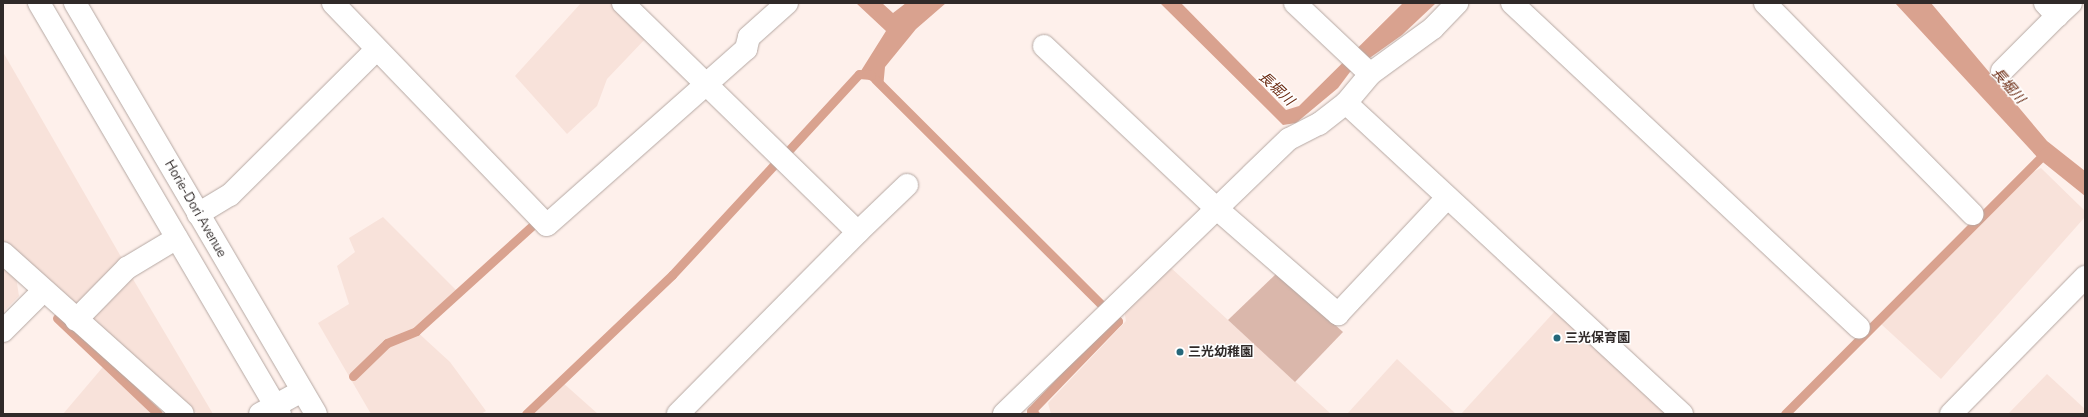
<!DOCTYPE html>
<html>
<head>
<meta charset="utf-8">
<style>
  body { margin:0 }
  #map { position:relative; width:2088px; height:417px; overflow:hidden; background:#fef0eb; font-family:"Nunito Sans","Noto Sans JP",sans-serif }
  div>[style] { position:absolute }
  .built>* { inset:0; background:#f8e2da }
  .green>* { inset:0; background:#dab7ab }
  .water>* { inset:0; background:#d9a28f }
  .stream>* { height:9px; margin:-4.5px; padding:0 4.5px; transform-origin:4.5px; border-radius:4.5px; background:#d9a28f }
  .roads { filter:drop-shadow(0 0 1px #b5a8a3) drop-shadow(0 0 1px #b5a8a3) }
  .street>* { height:22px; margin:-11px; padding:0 11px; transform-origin:11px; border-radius:11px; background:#fff }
  .secondary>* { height:22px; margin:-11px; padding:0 11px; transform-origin:11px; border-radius:11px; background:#fff }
  .highway>* { height:22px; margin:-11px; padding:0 11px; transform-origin:11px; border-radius:11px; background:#fff }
  .dots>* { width:11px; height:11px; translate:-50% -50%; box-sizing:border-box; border:2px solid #fff; border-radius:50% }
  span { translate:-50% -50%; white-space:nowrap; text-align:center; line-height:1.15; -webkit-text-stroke:3px #fff; paint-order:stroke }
  .street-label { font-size:13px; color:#302a29 }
  .poi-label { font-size:13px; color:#302a29; font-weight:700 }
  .left { translate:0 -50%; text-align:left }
  .water-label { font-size:14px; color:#6a280f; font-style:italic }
  .frame { position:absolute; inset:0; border:4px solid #302a29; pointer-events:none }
</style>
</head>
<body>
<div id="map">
  <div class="built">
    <i style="clip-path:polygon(581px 3px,611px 3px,647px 37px,607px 79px,597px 106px,567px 134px,515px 76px)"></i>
    <i style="clip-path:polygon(3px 52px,124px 262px,77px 310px,3px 240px)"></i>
    <i style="clip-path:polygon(2041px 168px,2085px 211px,2085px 217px,1941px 379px,1881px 324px,2027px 175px)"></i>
    <i style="clip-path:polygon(383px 217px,457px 291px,414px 329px,450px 362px,486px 411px,481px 414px,371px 414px,318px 323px,349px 304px,337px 266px,355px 252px,349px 238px)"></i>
    <i style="clip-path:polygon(3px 264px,16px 277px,19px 296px,3px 312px)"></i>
    <i style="clip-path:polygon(1170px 267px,1331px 414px,1051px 414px,1048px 403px,1126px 321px,1124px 310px)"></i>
    <i style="clip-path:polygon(130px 274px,213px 414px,198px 414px,87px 318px)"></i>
    <i style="clip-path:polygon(1555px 311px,1666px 414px,1461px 414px)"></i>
    <i style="clip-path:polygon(1397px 359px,1456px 414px,1347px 414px)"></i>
    <i style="clip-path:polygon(108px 361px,171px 414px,63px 414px)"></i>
    <i style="clip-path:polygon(2047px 374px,2085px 409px,2085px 414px,2008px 414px)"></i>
    <i style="clip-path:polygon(562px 382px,598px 414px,529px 414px)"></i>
  </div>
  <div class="green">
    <i style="clip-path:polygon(1277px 273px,1343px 332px,1295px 382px,1228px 320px)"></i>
  </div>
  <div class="water">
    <i style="clip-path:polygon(856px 3px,882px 3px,893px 13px,906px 3px,946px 3px,916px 29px,885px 67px,883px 88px,859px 74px,886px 31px)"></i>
    <i style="clip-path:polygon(1160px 3px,1181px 3px,1286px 110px,1299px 106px,1403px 3px,1436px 3px,1402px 35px,1350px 72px,1338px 88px,1296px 123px,1283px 125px)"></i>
    <i style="clip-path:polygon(1895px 3px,1931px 3px,2047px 141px,2085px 171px,2085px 196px,2039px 159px)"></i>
  </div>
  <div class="stream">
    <i style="left:875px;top:79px;width:343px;rotate:44.9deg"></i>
    <i style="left:1118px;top:321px;width:125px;rotate:134deg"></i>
    <i style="left:1031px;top:411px;width:5px;rotate:37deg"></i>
    <i style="left:789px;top:150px;width:103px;rotate:-47.4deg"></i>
    <i style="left:859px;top:74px;width:12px;rotate:5deg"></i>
    <i style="left:57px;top:318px;width:139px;rotate:43.5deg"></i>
    <i style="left:353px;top:376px;width:47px;rotate:-44.1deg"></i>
    <i style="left:387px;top:343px;width:31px;rotate:-22deg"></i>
    <i style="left:416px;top:331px;width:156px;rotate:-42.2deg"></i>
    <i style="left:526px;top:414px;width:202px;rotate:-43.6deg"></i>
    <i style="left:672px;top:275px;width:149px;rotate:-47.2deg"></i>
    <i style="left:1785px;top:414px;width:371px;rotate:-45.1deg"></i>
  </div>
  <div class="roads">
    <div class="street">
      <i style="left:333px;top:3px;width:308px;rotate:46.1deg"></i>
      <i style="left:547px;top:225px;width:266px;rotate:-41.5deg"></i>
      <i style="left:746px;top:49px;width:12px;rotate:-76deg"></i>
      <i style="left:749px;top:37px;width:51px;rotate:-41.8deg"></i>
      <i style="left:623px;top:3px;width:328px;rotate:44.3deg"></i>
      <i style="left:858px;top:232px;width:256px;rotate:134.7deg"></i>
      <i style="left:1295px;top:3px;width:103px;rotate:43.4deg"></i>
      <i style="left:1512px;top:3px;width:475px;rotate:43.1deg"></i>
      <i style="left:1765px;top:3px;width:296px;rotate:45.5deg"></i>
      <i style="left:2045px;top:3px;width:18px;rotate:47deg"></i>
      <i style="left:2057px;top:16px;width:19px;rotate:-43deg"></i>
      <i style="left:1044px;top:46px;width:236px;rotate:43.3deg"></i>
      <i style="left:1216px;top:208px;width:162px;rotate:41deg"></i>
      <i style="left:1338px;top:314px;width:159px;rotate:-46.8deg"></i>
      <i style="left:2002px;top:71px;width:78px;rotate:-45deg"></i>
      <i style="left:1346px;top:103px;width:458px;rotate:42.8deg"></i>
      <i style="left:198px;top:214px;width:37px;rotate:-31deg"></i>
      <i style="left:230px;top:195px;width:207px;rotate:-44.8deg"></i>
      <i style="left:858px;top:232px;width:68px;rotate:-43.8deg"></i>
      <i style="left:3px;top:253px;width:241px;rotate:41.8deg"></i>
      <i style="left:76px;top:320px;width:73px;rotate:-45.6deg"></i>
      <i style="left:127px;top:268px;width:58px;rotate:-31deg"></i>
      <i style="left:3px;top:331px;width:57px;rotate:-45deg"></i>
      <i style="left:260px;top:414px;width:48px;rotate:-28.7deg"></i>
      <i style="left:1004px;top:414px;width:396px;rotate:-44deg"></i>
      <i style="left:1289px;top:139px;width:34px;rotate:-27deg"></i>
      <i style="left:1319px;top:124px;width:34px;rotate:-38deg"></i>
      <i style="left:1346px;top:103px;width:38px;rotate:-50deg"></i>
      <i style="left:1370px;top:74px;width:78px;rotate:-36.1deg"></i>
      <i style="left:1433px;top:28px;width:35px;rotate:-46deg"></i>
    </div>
    <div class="secondary">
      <i style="left:1951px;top:414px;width:192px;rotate:-45.6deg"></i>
    </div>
    <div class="highway">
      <i style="left:39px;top:3px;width:476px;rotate:59.6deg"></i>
      <i style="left:75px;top:3px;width:476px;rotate:59.6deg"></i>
    </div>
  </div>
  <div class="dots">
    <i style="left:1557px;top:338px;background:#25677a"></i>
    <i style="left:1180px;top:352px;background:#25677a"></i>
  </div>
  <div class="street-label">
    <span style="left:195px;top:209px;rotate:60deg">Horie-Dori Avenue</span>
  </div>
  <div class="poi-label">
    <span class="left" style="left:1565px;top:338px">三光保育園</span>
    <span class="left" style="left:1188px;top:352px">三光幼稚園</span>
  </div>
  <div class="water-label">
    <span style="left:2008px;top:86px;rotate:49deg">長堀川</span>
    <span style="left:1276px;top:89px;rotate:43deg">長堀川</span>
  </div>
  <div class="frame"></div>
</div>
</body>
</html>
